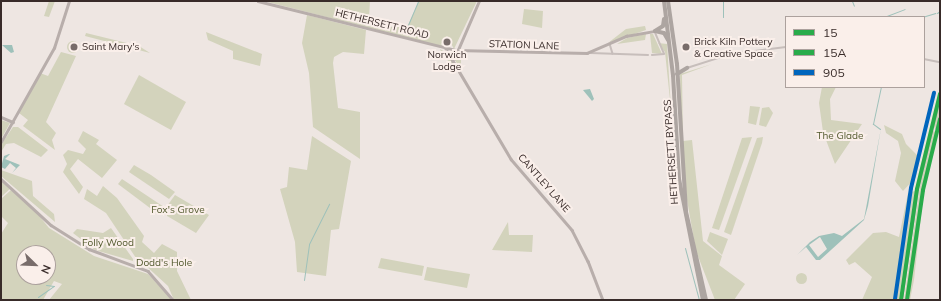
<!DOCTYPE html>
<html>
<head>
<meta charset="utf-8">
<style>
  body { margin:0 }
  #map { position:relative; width:941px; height:301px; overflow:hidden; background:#eee6e2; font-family:Mulish,sans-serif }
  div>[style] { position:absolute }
  .green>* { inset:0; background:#d3d3bc }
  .round { border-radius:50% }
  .water>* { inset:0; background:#9ec1ba }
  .stream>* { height:1px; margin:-0.5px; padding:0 0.5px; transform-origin:0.5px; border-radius:0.5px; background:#9ec1ba }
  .street>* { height:1.5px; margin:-0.75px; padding:0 0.75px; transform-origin:0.75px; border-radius:0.75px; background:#c7bebb }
  .secondary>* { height:2.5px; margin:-1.25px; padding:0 1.25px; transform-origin:1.25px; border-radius:1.25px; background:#b8aeab }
  .highway>* { height:4px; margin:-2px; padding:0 2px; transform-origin:2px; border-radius:2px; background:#ada5a1 }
  .bus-1>* { height:4px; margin:-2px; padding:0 2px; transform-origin:2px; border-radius:2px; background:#29ab4a }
  .bus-2>* { height:4px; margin:-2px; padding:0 2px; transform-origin:2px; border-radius:2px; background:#29ab4a }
  .bus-3>* { height:4px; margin:-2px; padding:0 2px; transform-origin:2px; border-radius:2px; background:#0065bd }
  .dots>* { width:11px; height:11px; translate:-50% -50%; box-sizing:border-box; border:2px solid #faefea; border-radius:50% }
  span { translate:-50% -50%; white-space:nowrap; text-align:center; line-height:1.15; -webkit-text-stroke:4px #faefea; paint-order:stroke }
  .street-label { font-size:10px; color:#382b29 }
  .poi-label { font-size:10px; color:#382b29 }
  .left { translate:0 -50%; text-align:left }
  .park-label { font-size:10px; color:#50572b }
  .frame { position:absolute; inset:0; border:2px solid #382b29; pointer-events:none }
  .legend { position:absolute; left:785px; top:16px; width:140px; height:72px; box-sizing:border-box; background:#faefea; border:1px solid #aca19d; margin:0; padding:5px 7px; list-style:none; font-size:12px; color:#382b29 }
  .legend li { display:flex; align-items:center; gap:8px; height:20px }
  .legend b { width:20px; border:1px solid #aca19d }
  .north { position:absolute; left:16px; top:245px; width:40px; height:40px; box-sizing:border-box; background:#faefea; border:1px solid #aca19d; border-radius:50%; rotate:113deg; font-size:11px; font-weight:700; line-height:16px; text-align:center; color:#382b29 }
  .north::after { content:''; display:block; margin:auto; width:14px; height:18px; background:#786c6a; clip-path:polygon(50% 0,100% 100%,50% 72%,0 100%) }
</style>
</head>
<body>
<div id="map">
  <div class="green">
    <i style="clip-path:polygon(49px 1px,55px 1px,49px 17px,44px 16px)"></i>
    <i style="clip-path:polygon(264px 1px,370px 1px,369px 18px,392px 27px,408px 25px,419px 1px,477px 1px,454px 49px,447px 36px,441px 44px,443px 47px)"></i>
    <i style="clip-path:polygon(524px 9px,543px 11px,542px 28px,522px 24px)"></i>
    <i style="clip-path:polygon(307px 15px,366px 30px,364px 54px,343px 52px,334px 57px,333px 63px,338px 108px,360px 112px,360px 159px,313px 127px,309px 73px,302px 43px)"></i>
    <i style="clip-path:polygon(645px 26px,646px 30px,608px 43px,626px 29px)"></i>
    <i style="clip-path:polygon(206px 32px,262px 54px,260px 66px,233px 59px,233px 51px,208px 40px)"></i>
    <i style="clip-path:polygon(86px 33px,139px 46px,150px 53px,85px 36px)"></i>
    <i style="clip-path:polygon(646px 34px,645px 40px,617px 44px,627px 38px)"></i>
    <i style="clip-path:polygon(650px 34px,653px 34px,662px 54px,652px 53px)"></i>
    <i class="round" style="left:67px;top:41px;width:12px;height:12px"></i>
    <i style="clip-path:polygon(658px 43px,667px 44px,671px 109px,665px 52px)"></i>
    <i style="clip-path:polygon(440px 49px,450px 55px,455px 68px,442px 54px)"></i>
    <i style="clip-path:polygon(61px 52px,76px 56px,46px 122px,56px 133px,52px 140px,55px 150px,23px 126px,28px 120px,19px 113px,40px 73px,48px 76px)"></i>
    <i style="clip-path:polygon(458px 52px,461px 52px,461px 71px,454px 58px)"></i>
    <i style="clip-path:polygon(712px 64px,682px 75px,683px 141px,692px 140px,703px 241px,722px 256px,719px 265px,745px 284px,734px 300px,715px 300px,696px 251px,687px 200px,681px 133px,680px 74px)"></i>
    <i style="clip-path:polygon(139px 75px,186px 102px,171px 130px,124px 104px)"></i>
    <i style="clip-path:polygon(822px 87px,836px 87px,830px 99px,831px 120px,862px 124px,835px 164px,823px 132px,819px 103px)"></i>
    <i style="clip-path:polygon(940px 102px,940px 121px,937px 131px,933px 126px)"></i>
    <i style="clip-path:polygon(750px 106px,760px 107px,756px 125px,748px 123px)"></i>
    <i style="clip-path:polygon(769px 107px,773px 113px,766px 127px,759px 125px,762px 108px)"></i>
    <i style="clip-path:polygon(1px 120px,10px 123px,1px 139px)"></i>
    <i style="clip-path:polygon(884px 125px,902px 134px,906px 144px,920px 158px,916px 177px,903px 191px,895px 181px,901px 153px,898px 141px,886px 133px)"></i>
    <i style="clip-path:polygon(13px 127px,18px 127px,48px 150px,41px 157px,14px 143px,6px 144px,1px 152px,1px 145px)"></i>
    <i style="clip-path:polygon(932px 130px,937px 133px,924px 189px,914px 280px,910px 300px,904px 300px,920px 186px)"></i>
    <i style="clip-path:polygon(83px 131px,99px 140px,96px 144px,117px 160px,102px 178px,78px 159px,70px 169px,83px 187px,79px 194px,63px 172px,67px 164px,63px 155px,68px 150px,83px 154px,86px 149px,78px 141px)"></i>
    <i style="clip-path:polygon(312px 136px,351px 161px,339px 229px,331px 230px,326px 276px,297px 272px,295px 242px,280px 189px,287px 187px,289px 167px,307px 170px)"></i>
    <i style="clip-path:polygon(752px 137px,719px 230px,712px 228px,742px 138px)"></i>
    <i style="clip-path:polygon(763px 137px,762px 143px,731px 235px,724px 232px,757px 138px)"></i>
    <i style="clip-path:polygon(134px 165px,151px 175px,175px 192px,169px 199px,129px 172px)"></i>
    <i style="clip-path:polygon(1px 170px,32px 181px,33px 196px,54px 214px,55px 222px,1px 176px)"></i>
    <i style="clip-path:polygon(122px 179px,164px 207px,158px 214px,118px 184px)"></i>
    <i style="clip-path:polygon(1px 180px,11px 188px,1px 197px)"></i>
    <i style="clip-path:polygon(103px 186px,117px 198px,144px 236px,142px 242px,154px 253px,162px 244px,177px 252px,177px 271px,191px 300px,174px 300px,168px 286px,145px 265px,146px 262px,141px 257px,136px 258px,106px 213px,84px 199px,87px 189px,97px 196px)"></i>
    <i style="clip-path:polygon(evenodd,11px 190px,32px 207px,49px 228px,94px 256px,148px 274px,172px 300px,49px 300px,62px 284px,54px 281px,43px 300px,1px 300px,1px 234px,8px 223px,1px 216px,1px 199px,11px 190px,24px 253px,48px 253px,48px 277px,24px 277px,24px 253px)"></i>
    <i style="clip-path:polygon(915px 191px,899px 300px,862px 300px,872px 277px,855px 262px,849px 265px,846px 260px,873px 233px,886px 232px,899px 237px,908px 193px)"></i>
    <i style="clip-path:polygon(175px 195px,209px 215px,196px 233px,162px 213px)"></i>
    <i style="clip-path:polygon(508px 222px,509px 235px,533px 235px,532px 252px,492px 250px)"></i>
    <i style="clip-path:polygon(111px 228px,133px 259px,133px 261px,95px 250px,73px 233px,77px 229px,103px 233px)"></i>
    <i style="clip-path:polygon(710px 232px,728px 239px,722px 255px,707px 241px)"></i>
    <i style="clip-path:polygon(381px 258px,424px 266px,422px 276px,378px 268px)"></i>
    <i style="clip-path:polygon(427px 267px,470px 274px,467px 288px,424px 280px)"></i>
    <i class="round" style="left:795.5px;top:272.5px;width:11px;height:11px"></i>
  </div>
  <div class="water">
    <i style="clip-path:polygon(2px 45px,12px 45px,14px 52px,11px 53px)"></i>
    <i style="clip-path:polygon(590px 89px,594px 99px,592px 101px,583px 90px)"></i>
    <i style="clip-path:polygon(evenodd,881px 128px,868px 206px,864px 220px,820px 260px,816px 260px,806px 247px,797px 255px,810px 242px,819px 236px,834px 233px,842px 236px,864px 219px,881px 128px,820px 237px,827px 249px,818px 257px,809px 245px,820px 237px)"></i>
    <i style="clip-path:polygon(9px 154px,10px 154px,5px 159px,20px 165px,12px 173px,16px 168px,10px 163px,5px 169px,1px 167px,4px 156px)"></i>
  </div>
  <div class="stream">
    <i style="left:852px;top:1px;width:5px;rotate:68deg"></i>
    <i style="left:937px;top:13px;width:4px;rotate:-34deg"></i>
    <i style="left:723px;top:17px;width:16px;rotate:-90deg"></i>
    <i style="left:884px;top:17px;width:22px;rotate:-21deg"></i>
    <i style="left:922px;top:17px;width:14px;rotate:-17deg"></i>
    <i style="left:408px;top:25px;width:26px;rotate:-67deg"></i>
    <i style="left:880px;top:129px;width:9px;rotate:-144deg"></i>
    <i style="left:873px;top:124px;width:38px;rotate:-78deg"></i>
    <i style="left:685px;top:248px;width:54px;rotate:74.9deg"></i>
    <i style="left:304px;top:280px;width:36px;rotate:-82deg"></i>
    <i style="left:309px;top:244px;width:45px;rotate:-63.4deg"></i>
    <i style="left:38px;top:297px;width:19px;rotate:-35deg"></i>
    <i style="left:54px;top:286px;width:8px;rotate:-173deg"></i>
  </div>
  <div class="street">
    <i style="left:610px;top:44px;width:10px;rotate:73deg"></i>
    <i style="left:591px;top:53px;width:57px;rotate:2deg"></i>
    <i style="left:652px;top:55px;width:12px;rotate:-5deg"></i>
    <i style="left:664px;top:54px;width:23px;rotate:-113deg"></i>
    <i style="left:924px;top:59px;width:16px;rotate:11deg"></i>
    <i style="left:687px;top:68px;width:46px;rotate:-17.7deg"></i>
    <i style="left:731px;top:54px;width:55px;rotate:-7.3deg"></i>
  </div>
  <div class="secondary">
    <i style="left:258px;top:1px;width:204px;rotate:13.9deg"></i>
    <i style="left:456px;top:50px;width:131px;rotate:1.3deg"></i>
    <i style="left:587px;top:53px;width:43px;rotate:-23.6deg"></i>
    <i style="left:626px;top:36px;width:29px;rotate:-10deg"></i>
    <i style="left:446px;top:49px;width:128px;rotate:59.4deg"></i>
    <i style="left:511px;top:159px;width:94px;rotate:49.3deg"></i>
    <i style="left:572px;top:230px;width:35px;rotate:63deg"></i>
    <i style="left:588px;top:261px;width:42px;rotate:69deg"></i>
    <i style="left:454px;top:59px;width:63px;rotate:-66.7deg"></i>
    <i style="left:1px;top:117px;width:13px;rotate:23deg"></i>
    <i style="left:1px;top:142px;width:108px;rotate:-60.6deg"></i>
    <i style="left:54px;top:48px;width:49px;rotate:-72.3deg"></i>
    <i style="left:1px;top:179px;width:68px;rotate:42.6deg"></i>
    <i style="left:51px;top:225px;width:45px;rotate:32.3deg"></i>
    <i style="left:89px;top:249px;width:63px;rotate:20.4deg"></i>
    <i style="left:148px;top:271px;width:38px;rotate:49deg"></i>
    <i style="left:901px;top:300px;width:112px;rotate:-81.8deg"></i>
    <i style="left:917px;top:189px;width:98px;rotate:-76.4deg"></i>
  </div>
  <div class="highway">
    <i style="left:664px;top:1px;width:75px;rotate:83.1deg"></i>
    <i style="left:673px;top:75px;width:104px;rotate:86.7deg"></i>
    <i style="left:679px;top:179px;width:123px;rotate:78.8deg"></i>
    <i style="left:668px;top:1px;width:64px;rotate:81.9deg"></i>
    <i style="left:677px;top:64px;width:148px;rotate:86.5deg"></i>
    <i style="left:686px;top:212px;width:90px;rotate:77.2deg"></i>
    <i style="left:655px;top:31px;width:9px;rotate:-32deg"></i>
    <i style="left:663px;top:26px;width:7px;rotate:-82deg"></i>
    <i style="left:655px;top:31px;width:9px;rotate:13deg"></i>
    <i style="left:664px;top:33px;width:8px;rotate:60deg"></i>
    <i style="left:677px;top:74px;width:12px;rotate:-31deg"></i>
  </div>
  <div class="bus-1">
    <i style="left:901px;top:300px;width:112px;rotate:-81.8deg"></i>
    <i style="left:917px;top:189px;width:98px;rotate:-76.4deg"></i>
  </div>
  <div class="bus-2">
    <i style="left:907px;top:300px;width:111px;rotate:-81.7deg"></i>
    <i style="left:923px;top:190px;width:73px;rotate:-76.5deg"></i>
  </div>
  <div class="bus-3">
    <i style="left:895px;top:299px;width:112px;rotate:-81.8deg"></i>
    <i style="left:911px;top:188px;width:98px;rotate:-76.4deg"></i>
  </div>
  <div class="dots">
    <i style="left:447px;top:42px;background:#786c6a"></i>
    <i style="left:74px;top:47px;background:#786c6a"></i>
    <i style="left:686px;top:47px;background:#786c6a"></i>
  </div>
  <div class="street-label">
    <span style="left:382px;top:24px;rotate:14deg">HETHERSETT ROAD</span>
    <span style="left:524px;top:45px;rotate:2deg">STATION LANE</span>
    <span style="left:671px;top:152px;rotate:-94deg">HETHERSETT BYPASS</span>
    <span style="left:544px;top:183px;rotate:49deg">CANTLEY LANE</span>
  </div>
  <div class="poi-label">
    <span class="left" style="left:694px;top:47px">Brick Kiln Pottery<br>&amp; Creative Space</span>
    <span class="left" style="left:82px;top:47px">Saint Mary's</span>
    <span style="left:447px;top:60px">Norwich<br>Lodge</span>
  </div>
  <div class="park-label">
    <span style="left:840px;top:136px">The Glade</span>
    <span style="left:178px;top:210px">Fox's Grove</span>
    <span style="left:108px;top:243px">Folly Wood</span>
    <span style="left:164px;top:263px">Dodd's Hole</span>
  </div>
  <div class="frame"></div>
  <ul class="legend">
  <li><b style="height:5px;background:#29ab4a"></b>15</li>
  <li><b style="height:5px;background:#29ab4a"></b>15A</li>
  <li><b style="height:5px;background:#0065bd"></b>905</li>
  </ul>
  <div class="north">N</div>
</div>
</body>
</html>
